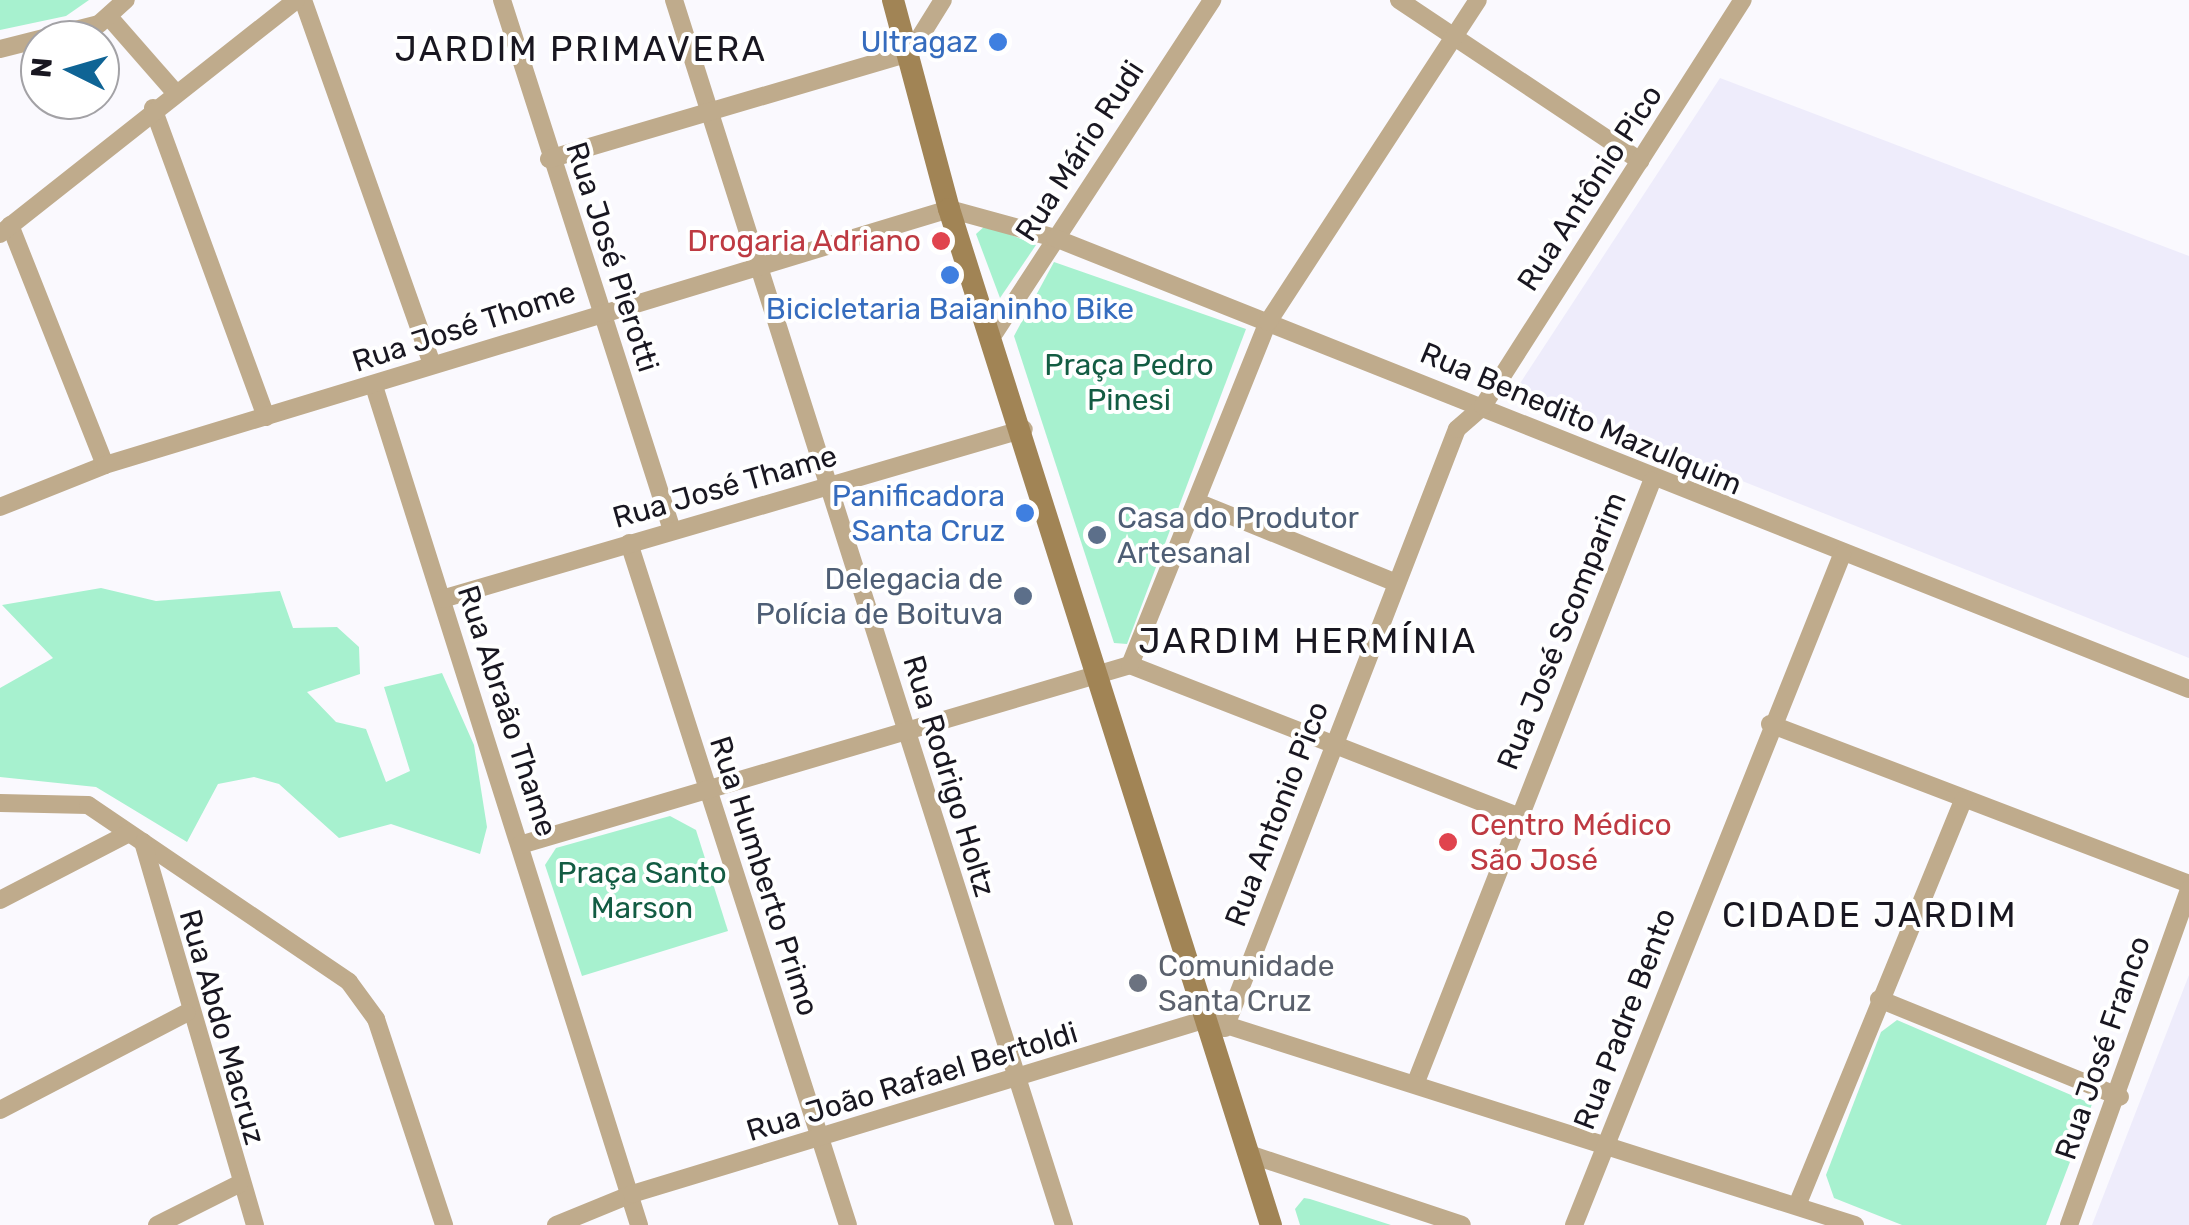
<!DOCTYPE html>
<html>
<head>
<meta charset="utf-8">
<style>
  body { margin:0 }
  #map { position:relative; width:2189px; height:1225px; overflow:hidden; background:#faf9fe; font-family:Rubik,sans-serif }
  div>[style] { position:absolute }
  .built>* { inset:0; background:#eeecfb }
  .green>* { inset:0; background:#a7f1cf }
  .street>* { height:18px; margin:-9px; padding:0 9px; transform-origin:9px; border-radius:9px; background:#bfab8c }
  .secondary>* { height:22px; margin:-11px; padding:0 11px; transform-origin:11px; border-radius:11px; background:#a18455 }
  .dots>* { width:28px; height:28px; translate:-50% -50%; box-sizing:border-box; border:5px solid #fff; border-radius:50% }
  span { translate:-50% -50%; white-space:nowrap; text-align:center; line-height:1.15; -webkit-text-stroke:8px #fff; paint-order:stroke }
  .shop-label { font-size:30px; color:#366cbe }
  .right { translate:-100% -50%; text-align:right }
  .street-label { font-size:30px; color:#191721 }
  .health-label { font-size:30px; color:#be3a42 }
  .left { translate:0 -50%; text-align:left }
  .park-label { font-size:30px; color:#135c43 }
  .service-label { font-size:30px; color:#4e5e75 }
  .worship-label { font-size:30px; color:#5b616d }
  .quarter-label { font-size:35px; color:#191721; letter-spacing:2.5px }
  .north { position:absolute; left:20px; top:20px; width:100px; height:100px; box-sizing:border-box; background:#fff; border:2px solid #a3a2a6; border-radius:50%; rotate:275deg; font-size:28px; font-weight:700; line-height:40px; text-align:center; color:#191721 }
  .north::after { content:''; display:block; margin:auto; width:35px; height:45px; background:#0f6495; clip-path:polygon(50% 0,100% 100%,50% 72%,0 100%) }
</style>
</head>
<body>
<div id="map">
  <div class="built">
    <i style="clip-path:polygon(1720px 78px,2189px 256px,2189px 658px,1515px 391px)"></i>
    <i style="clip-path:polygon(2189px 975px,2189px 1225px,2092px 1225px)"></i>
  </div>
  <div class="green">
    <i style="clip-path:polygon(0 0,89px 0,66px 16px,0 30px)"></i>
    <i style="clip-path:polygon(986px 225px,1036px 245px,1000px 298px,976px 234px)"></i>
    <i style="clip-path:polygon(1054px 262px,1246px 329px,1127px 644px,1114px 643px,1014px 336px)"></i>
    <i style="clip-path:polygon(101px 588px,156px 601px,280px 591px,293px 628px,337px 627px,359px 647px,360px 674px,307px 692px,336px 722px,366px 729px,386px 782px,410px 771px,384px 687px,442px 673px,474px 745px,487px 827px,480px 854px,391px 824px,339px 838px,279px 784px,254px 777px,218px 784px,187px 842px,96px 787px,0 777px,0 688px,53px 658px,2px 605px)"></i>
    <i style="clip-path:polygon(670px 816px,696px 830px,728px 931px,582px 976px,545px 865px,556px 848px)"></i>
    <i style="clip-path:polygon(1897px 1020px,2092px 1104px,2046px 1225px,1902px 1225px,1834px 1198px,1826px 1175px,1881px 1032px)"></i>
    <i style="clip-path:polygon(1304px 1198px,1310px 1199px,1391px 1225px,1300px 1225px,1295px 1209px)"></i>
  </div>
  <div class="street">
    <i style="left:303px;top:0;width:386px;rotate:70.5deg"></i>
    <i style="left:502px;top:0;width:557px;rotate:72.22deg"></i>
    <i style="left:674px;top:0;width:1286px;rotate:72.34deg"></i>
    <i style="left:1399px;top:0;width:290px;rotate:33.7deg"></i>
    <i style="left:110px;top:18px;width:97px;rotate:48.8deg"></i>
    <i style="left:0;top:49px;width:102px;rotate:-14.2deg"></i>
    <i style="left:99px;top:24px;width:36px;rotate:-42deg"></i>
    <i style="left:153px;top:108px;width:329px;rotate:69.9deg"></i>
    <i style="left:549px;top:159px;width:376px;rotate:-16.4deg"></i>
    <i style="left:910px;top:53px;width:62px;rotate:-58.1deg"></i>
    <i style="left:10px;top:225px;width:258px;rotate:68.4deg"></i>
    <i style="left:0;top:234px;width:377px;rotate:-38.3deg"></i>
    <i style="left:995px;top:332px;width:397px;rotate:-56.8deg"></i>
    <i style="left:374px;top:386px;width:880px;rotate:72.47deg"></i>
    <i style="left:1197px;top:502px;width:213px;rotate:22.1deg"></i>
    <i style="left:0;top:507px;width:113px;rotate:-21.8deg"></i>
    <i style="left:105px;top:465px;width:882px;rotate:-16.87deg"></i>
    <i style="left:949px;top:209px;width:110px;rotate:15.3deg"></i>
    <i style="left:1055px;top:238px;width:1220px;rotate:21.69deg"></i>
    <i style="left:629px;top:543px;width:716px;rotate:72.2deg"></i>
    <i style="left:442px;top:599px;width:606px;rotate:-16.28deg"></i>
    <i style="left:1130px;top:665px;width:415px;rotate:21.3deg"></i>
    <i style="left:1770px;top:724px;width:449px;rotate:20.9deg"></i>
    <i style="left:0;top:803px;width:88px;rotate:1.3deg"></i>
    <i style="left:88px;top:805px;width:315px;rotate:34.1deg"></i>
    <i style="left:349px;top:982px;width:46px;rotate:53.9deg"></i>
    <i style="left:376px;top:1019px;width:217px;rotate:71.7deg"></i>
    <i style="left:143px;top:842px;width:399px;rotate:73.7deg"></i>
    <i style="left:520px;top:845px;width:636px;rotate:-16.44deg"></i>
    <i style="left:1130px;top:665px;width:370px;rotate:-68.1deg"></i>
    <i style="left:1268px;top:322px;width:384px;rotate:-56.9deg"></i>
    <i style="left:0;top:900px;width:145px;rotate:-27.4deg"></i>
    <i style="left:1879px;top:999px;width:260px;rotate:22.1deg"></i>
    <i style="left:1225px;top:1028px;width:642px;rotate:-68.83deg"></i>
    <i style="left:1457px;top:429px;width:35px;rotate:-41deg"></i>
    <i style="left:1483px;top:406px;width:482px;rotate:-57.4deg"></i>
    <i style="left:1416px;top:1082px;width:646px;rotate:-68.56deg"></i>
    <i style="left:0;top:1110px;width:210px;rotate:-27.5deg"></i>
    <i style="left:1252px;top:1155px;width:221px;rotate:18.4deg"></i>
    <i style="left:1798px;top:1203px;width:435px;rotate:-67.7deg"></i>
    <i style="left:157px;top:1225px;width:92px;rotate:-26.6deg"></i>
    <i style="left:556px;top:1225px;width:82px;rotate:-22.2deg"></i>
    <i style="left:632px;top:1194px;width:601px;rotate:-16.93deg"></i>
    <i style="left:1207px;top:1019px;width:680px;rotate:17.64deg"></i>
    <i style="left:1574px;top:1225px;width:722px;rotate:-68.2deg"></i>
    <i style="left:2069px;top:1225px;width:357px;rotate:-70.3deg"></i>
  </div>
  <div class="secondary">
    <i style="left:893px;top:0;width:216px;rotate:75deg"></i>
    <i style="left:949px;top:209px;width:1066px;rotate:72.42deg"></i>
  </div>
  <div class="dots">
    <i style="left:998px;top:42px;background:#3f7fe0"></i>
    <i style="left:941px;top:241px;background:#e0444e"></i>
    <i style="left:950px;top:275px;background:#3f7fe0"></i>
    <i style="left:1025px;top:513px;background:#3f7fe0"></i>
    <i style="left:1097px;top:535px;background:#5c6f8a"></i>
    <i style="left:1023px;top:596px;background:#5c6f8a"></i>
    <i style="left:1448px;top:842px;background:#e0444e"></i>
    <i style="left:1138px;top:983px;background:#6b7280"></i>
  </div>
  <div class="shop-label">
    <span class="right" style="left:978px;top:42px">Ultragaz</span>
    <span style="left:950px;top:309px">Bicicletaria Baianinho Bike</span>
    <span class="right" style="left:1005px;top:513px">Panificadora<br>Santa Cruz</span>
  </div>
  <div class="street-label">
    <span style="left:1080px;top:151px;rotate:-57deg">Rua Mário Rudi</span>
    <span style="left:1590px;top:188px;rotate:-57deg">Rua Antônio Pico</span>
    <span style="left:612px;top:257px;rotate:72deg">Rua José Pierotti</span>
    <span style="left:464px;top:327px;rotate:-18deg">Rua José Thome</span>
    <span style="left:1581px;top:419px;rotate:23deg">Rua Benedito Mazulquim</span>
    <span style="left:725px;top:487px;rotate:-16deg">Rua José Thame</span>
    <span style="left:1562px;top:631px;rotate:-68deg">Rua José Scomparim</span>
    <span style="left:507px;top:711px;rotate:72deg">Rua Abraão Thame</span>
    <span style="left:949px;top:776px;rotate:73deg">Rua Rodrigo Holtz</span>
    <span style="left:1277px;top:814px;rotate:-69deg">Rua Antonio Pico</span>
    <span style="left:764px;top:876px;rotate:72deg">Rua Humberto Primo</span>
    <span style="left:1625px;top:1019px;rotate:-69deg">Rua Padre Bento</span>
    <span style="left:222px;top:1027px;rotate:74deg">Rua Abdo Macruz</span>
    <span style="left:2103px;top:1048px;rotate:-71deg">Rua José Franco</span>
    <span style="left:912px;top:1082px;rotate:-17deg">Rua João Rafael Bertoldi</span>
  </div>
  <div class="health-label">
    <span class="right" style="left:921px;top:241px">Drogaria Adriano</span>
    <span class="left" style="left:1470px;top:842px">Centro Médico<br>São José</span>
  </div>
  <div class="park-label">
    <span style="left:1129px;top:382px">Praça Pedro<br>Pinesi</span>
    <span style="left:642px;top:890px">Praça Santo<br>Marson</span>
  </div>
  <div class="service-label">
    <span class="left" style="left:1117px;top:535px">Casa do Produtor<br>Artesanal</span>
    <span class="right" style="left:1003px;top:596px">Delegacia de<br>Polícia de Boituva</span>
  </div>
  <div class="worship-label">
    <span class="left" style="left:1158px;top:983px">Comunidade<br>Santa Cruz</span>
  </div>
  <div class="quarter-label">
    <span style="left:581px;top:49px">JARDIM PRIMAVERA</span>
    <span style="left:1308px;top:641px">JARDIM HERMÍNIA</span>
    <span style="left:1870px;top:915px">CIDADE JARDIM</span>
  </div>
  <div class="north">N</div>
</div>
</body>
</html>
